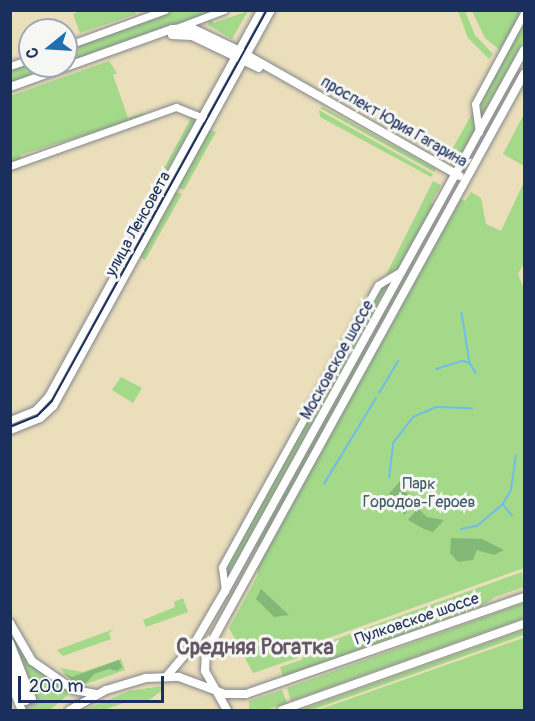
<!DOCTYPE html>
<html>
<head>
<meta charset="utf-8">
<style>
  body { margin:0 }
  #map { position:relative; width:535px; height:721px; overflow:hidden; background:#eadebb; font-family:Pangolin,sans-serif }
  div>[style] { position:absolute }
  .green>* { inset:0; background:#a4d98a }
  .forest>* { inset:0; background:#83b976 }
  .stream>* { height:1.5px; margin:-0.75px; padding:0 0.75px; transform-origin:0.75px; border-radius:0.75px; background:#70bdea }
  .major-tunnel>* { height:8px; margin-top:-4px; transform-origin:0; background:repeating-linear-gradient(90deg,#c1bba8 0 8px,transparent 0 12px) }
  .roads { filter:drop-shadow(0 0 2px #82868c) drop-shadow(0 0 2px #82868c) }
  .minor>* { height:7px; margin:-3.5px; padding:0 3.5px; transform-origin:3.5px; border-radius:3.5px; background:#fff }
  .major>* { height:8px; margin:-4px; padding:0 4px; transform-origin:4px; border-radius:4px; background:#fff }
  .tram>* { height:1.5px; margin:-0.75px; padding:0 0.75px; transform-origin:0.75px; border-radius:0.75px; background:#1b2f5e }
  span { translate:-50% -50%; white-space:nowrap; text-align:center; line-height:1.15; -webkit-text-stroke:6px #f6f6f2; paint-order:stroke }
  .street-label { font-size:16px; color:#1b2f5e }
  .park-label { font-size:16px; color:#3d5a69 }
  .district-label { font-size:22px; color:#655866; font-weight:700 }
  .frame { position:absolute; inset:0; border:12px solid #1b2f5e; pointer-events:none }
  .north { position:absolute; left:18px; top:18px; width:60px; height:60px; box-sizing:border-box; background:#f6f6f2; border:2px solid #9ea6b7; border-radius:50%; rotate:252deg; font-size:16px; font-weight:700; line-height:24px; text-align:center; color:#1b2f5e }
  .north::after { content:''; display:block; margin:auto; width:21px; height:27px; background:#1f6fb2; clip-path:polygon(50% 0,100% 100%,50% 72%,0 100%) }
  .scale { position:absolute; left:18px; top:676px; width:146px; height:27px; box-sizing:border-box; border:3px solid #1b2f5e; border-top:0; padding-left:8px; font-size:18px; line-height:21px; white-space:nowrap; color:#1b2f5e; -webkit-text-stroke:4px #f6f6f2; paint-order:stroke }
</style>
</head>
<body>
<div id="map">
  <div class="green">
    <i style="clip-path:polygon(82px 10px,135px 11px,136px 14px,80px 33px,73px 14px)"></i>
    <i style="clip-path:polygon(173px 11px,214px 11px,66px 64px,66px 49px)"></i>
    <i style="clip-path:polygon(248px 11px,232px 39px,208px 25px,210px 19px,214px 23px)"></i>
    <i style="clip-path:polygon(458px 11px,465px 11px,475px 35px,493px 54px,489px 59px,468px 38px)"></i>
    <i style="clip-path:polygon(472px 11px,522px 11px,500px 50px,485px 38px)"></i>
    <i style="clip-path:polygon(524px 24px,524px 40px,481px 118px,481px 98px)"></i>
    <i style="clip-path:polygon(109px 61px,117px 73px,113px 75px,128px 118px,143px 113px,144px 117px,20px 155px,22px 160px,11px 164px,10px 96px)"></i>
    <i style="clip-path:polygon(30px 62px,30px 66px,59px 66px,11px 83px,10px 69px)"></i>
    <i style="clip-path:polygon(323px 107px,436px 169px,434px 172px,320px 108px)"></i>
    <i style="clip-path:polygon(319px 110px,433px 174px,431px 177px,320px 117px)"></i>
    <i style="clip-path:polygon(473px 112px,475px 131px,459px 158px,450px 153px)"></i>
    <i style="clip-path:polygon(524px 114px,524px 166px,503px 154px)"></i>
    <i style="clip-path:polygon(192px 116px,194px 123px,154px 194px,152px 191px)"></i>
    <i style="clip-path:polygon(210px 130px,216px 132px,184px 190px,178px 187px)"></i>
    <i style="clip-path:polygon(433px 181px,441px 185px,431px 203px,434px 204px,398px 269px,386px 275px)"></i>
    <i style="clip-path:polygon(524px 182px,524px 263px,518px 274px,524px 289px,524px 568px,306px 646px,297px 658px,253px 673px,229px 628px,258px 575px,257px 569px,461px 199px,465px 201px,471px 192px,481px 198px,486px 224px,501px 231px)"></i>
    <i style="clip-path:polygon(452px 191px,259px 547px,256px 546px)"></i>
    <i style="clip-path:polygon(176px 192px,182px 194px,145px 260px,140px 257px)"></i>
    <i style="clip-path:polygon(390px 281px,236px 562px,227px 576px,226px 564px,379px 287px)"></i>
    <i style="clip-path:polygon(121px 377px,142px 388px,133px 403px,112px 390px)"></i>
    <i style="clip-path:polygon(522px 572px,524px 587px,495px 597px,482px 606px,283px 677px,280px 667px,301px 660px,311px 648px)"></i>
    <i style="clip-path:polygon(183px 598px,188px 612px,146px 627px,143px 620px,138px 622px,175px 607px,174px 602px)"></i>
    <i style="clip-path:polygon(524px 603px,524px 618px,291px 701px,287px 688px)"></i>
    <i style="clip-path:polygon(114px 629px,109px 633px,111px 639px,63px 656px,57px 650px)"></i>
    <i style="clip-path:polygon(524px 630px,524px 635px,312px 710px,300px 710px)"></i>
    <i style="clip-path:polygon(524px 637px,524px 710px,318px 710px,523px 638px)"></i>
    <i style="clip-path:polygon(15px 643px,35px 668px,70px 693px,50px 710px,25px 710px,22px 702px,36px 697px)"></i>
    <i style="clip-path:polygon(121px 659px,125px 670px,86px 684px,73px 682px,60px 668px,83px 672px)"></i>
    <i style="clip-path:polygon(162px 686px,164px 689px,149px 700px,126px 702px,104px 710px,84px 710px,129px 691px)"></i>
    <i style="clip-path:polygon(282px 690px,287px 703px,266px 710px,249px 710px,249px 701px)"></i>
  </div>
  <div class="forest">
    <i style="clip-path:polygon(400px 481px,414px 505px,404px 515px,389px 494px)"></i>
    <i style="clip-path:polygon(418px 508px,427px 517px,444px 520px,433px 532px,424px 529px,408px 520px)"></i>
    <i style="clip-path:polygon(451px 538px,482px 539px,504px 550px,494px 555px,477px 550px,473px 560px,458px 562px,450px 553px)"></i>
    <i style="clip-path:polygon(261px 589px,289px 615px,274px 617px,256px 599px)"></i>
    <i style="clip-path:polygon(119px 660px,122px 667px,117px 671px,109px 669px,94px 674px,86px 683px,73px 681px,63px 673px,72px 677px)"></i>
  </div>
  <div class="stream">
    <i style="left:462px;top:313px;width:51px;rotate:80.9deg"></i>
    <i style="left:436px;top:369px;width:28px;rotate:-17deg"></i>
    <i style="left:463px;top:361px;width:7px;rotate:16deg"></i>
    <i style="left:470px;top:363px;width:12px;rotate:59deg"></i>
    <i style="left:379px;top:393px;width:37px;rotate:-59deg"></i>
    <i style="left:389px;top:478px;width:35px;rotate:-83deg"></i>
    <i style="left:393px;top:443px;width:33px;rotate:-52deg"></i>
    <i style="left:413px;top:417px;width:25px;rotate:-23deg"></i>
    <i style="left:436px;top:407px;width:36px;rotate:2deg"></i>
    <i style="left:324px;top:484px;width:100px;rotate:-58.8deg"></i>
    <i style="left:503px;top:504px;width:14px;rotate:51deg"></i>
    <i style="left:461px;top:529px;width:16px;rotate:-11deg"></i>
    <i style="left:477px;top:526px;width:34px;rotate:-40deg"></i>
    <i style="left:503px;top:504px;width:16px;rotate:-60deg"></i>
    <i style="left:511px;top:490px;width:34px;rotate:-82deg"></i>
  </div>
  <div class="major-tunnel">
    <i style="left:32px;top:699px;width:12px;rotate:66deg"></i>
    <i style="left:26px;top:701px;width:10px;rotate:66deg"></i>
  </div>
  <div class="roads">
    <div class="minor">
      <i style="left:179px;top:27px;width:48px;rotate:-20.7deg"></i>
      <i style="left:66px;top:46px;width:105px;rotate:-20deg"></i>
      <i style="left:10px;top:66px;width:21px;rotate:-19deg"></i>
      <i style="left:479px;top:132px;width:28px;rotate:-98deg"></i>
      <i style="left:475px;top:104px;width:103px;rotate:-61.7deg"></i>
      <i style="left:10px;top:166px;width:176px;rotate:-19.6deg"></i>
      <i style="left:176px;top:107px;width:31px;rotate:22deg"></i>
      <i style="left:10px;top:420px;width:27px;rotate:-22deg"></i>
      <i style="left:35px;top:410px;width:19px;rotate:-47deg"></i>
      <i style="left:48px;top:396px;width:440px;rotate:-61.2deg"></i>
      <i style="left:10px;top:430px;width:32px;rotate:-22deg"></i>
      <i style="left:40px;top:418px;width:18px;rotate:-43deg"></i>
      <i style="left:53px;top:406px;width:452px;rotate:-61.2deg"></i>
      <i style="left:225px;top:591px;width:24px;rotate:-97deg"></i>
      <i style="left:222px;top:567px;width:81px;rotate:-61.2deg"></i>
      <i style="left:261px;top:496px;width:241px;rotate:-61deg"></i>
      <i style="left:378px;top:285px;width:27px;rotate:-31deg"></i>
    </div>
    <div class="major">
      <i style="left:172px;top:35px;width:20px;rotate:3deg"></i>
      <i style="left:192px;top:36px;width:74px;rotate:25.5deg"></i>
      <i style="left:10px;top:87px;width:172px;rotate:-19.7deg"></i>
      <i style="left:172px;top:29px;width:20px;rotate:-3deg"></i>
      <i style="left:192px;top:28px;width:51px;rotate:25.6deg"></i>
      <i style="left:238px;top:50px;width:255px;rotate:29.6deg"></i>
      <i style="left:10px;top:623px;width:44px;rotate:59.9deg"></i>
      <i style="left:32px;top:661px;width:51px;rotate:34.6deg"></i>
      <i style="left:74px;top:690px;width:22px;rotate:10deg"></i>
      <i style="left:10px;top:643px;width:60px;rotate:68.6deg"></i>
      <i style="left:10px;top:662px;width:42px;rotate:67.7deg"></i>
      <i style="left:166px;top:677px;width:43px;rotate:-49.7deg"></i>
      <i style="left:194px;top:644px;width:61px;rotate:-59.7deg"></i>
      <i style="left:225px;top:591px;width:618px;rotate:-61.07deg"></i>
      <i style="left:10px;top:681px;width:31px;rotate:68deg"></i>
      <i style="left:70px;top:710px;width:41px;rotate:-29.1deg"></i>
      <i style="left:106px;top:690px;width:42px;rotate:-16.7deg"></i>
      <i style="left:146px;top:678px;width:33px;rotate:-2deg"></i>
      <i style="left:179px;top:677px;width:49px;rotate:20.3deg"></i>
      <i style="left:225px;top:694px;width:21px"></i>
      <i style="left:246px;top:694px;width:294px;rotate:-19.2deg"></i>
      <i style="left:227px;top:710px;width:45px;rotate:-119.4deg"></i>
      <i style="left:205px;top:671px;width:19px;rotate:-87deg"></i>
      <i style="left:206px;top:652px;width:660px;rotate:-61.18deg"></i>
      <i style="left:282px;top:710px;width:257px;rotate:-19.6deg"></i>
    </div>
  </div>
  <div class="tram">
    <i style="left:10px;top:427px;width:29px;rotate:-22deg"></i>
    <i style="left:37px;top:416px;width:21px;rotate:-45deg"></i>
    <i style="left:52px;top:401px;width:446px;rotate:-61.2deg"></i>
  </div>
  <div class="street-label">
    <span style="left:394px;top:122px;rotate:30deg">проспект Юрия Гагарина</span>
    <span style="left:138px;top:224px;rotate:-61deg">улица Ленсовета</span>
    <span style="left:337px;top:360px;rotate:-61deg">Московское шоссе</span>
    <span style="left:417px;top:619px;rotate:-19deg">Пулковское шоссе</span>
  </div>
  <div class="park-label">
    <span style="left:419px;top:493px">Парк<br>Городов-Героев</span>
  </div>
  <div class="district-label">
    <span style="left:255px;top:648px">Средняя Рогатка</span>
  </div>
  <div class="frame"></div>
  <div class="north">С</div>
  <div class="scale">200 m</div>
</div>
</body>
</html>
